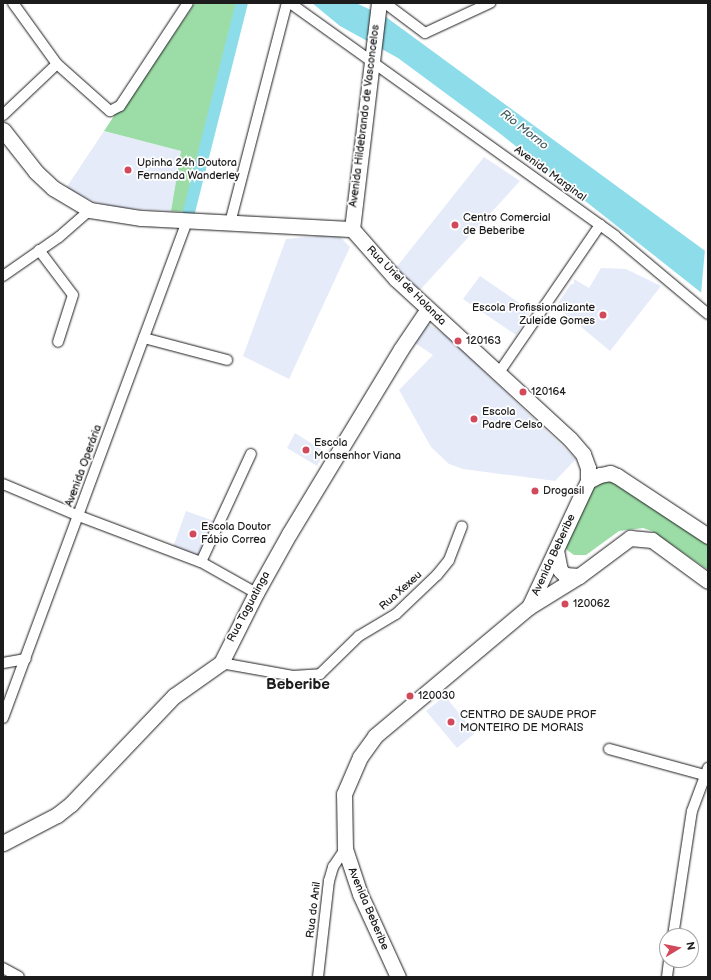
<!DOCTYPE html>
<html>
<head>
<meta charset="utf-8">
<style>
  body { margin:0 }
  #map { position:relative; width:711px; height:980px; overflow:hidden; background:#fff; font-family:"Balsamiq Sans",sans-serif }
  div>[style] { position:absolute }
  .built>* { inset:0; background:#e6ebfa }
  .green>* { inset:0; background:#9cdda7 }
  .water>* { inset:0; background:#8ddce9 }
  .pier>* { inset:0; background:#fff }
  .canal>* { height:12px; margin:-6px; padding:0 6px; transform-origin:6px; border-radius:6px; background:#8ddce9 }
  .roads { filter:drop-shadow(0 0 1px #1c1c1c) drop-shadow(0 0 1px #1c1c1c) }
  .street>* { height:10px; margin:-5px; padding:0 5px; transform-origin:5px; border-radius:5px; background:#fff }
  .secondary>* { height:15px; margin:-7.5px; padding:0 7.5px; transform-origin:7.5px; border-radius:7.5px; background:#fff }
  .dots>* { width:11px; height:11px; translate:-50% -50%; box-sizing:border-box; border:2px solid #fff; border-radius:50% }
  span { translate:-50% -50%; white-space:nowrap; text-align:center; line-height:1.15; -webkit-text-stroke:3.5px #fff; paint-order:stroke }
  .street-label { font-size:11px; color:#1c1c1c }
  .poi-label { font-size:11px; color:#1c1c1c }
  .left { translate:0 -50%; text-align:left }
  .right { translate:-100% -50%; text-align:right }
  .water-label { font-size:12px; color:#445f64; font-style:italic }
  .district-label { font-size:15px; color:#1c1c1c; font-weight:700 }
  .frame { position:absolute; inset:0; border:4px solid #1c1c1c; pointer-events:none }
  .north { position:absolute; left:659px; top:928px; width:40px; height:40px; box-sizing:border-box; background:#fff; border:1px solid #a4a4a4; border-radius:50%; rotate:80deg; font-size:11px; font-weight:700; line-height:16px; text-align:center; color:#1c1c1c }
  .north::after { content:''; display:block; margin:auto; width:14px; height:18px; background:#d1495b; clip-path:polygon(50% 0,100% 100%,50% 72%,0 100%) }
</style>
</head>
<body>
<div id="map">
  <div class="built">
    <i style="clip-path:polygon(104px 131px,181px 151px,171px 211px,122px 208px,95px 202px,66px 188px)"></i>
    <i style="clip-path:polygon(484px 157px,520px 181px,419px 291px,395px 269px)"></i>
    <i style="clip-path:polygon(337px 234px,350px 247px,289px 379px,243px 356px,286px 239px)"></i>
    <i style="clip-path:polygon(601px 268px,626px 269px,661px 286px,610px 351px,556px 306px,571px 284px,574px 284px,574px 279px,589px 288px)"></i>
    <i style="clip-path:polygon(480px 276px,531px 311px,516px 335px,463px 299px)"></i>
    <i style="clip-path:polygon(427px 323px,448px 337px,576px 459px,555px 481px,463px 469px,449px 464px,431px 447px,399px 390px,433px 355px,415px 343px)"></i>
    <i style="clip-path:polygon(295px 433px,325px 452px,317px 466px,287px 448px)"></i>
    <i style="clip-path:polygon(186px 511px,214px 521px,199px 559px,173px 547px)"></i>
    <i style="clip-path:polygon(445px 696px,475px 733px,457px 748px,426px 711px)"></i>
  </div>
  <div class="green">
    <i style="clip-path:polygon(195px 3px,244px 3px,191px 212px,171px 211px,181px 151px,104px 131px,116px 113px,124px 108px)"></i>
    <i style="clip-path:polygon(612px 481px,708px 544px,708px 570px,652px 531px,643px 528px,619px 531px,586px 555px,574px 555px,567px 550px,565px 547px,592px 487px,599px 483px)"></i>
  </div>
  <div class="water">
    <i style="clip-path:polygon(312px 3px,356px 3px,386px 17px,708px 253px,708px 298px,498px 132px,398px 58px,340px 26px)"></i>
  </div>
  <div class="pier">
    <i style="clip-path:polygon(705px 249px,708px 251px,708px 300px,701px 294px)"></i>
  </div>
  <div class="canal">
    <i style="left:189px;top:212px;width:216px;rotate:-75.8deg"></i>
  </div>
  <div class="roads">
    <div class="street">
      <i style="left:13px;top:3px;width:75px;rotate:54.2deg"></i>
      <i style="left:57px;top:64px;width:71px;rotate:41.6deg"></i>
      <i style="left:110px;top:111px;width:11px;rotate:-27deg"></i>
      <i style="left:120px;top:106px;width:123px;rotate:-56.6deg"></i>
      <i style="left:290px;top:3px;width:400px;rotate:35.6deg"></i>
      <i style="left:615px;top:236px;width:121px;rotate:40deg"></i>
      <i style="left:385px;top:3px;width:50px;rotate:36.9deg"></i>
      <i style="left:425px;top:33px;width:72px;rotate:-24.8deg"></i>
      <i style="left:3px;top:115px;width:74px;rotate:-43.4deg"></i>
      <i style="left:230px;top:223px;width:227px;rotate:-75.5deg"></i>
      <i style="left:39px;top:250px;width:56px;rotate:52.9deg"></i>
      <i style="left:73px;top:295px;width:49px;rotate:107.7deg"></i>
      <i style="left:3px;top:276px;width:68px;rotate:-34.9deg"></i>
      <i style="left:59px;top:237px;width:41px;rotate:-41.1deg"></i>
      <i style="left:144px;top:338px;width:86px;rotate:14.8deg"></i>
      <i style="left:498px;top:374px;width:181px;rotate:-55.6deg"></i>
      <i style="left:3px;top:484px;width:82px;rotate:22.8deg"></i>
      <i style="left:79px;top:516px;width:130px;rotate:20.7deg"></i>
      <i style="left:201px;top:562px;width:63px;rotate:29.4deg"></i>
      <i style="left:201px;top:562px;width:119px;rotate:-65.2deg"></i>
      <i style="left:3px;top:663px;width:23px;rotate:-10deg"></i>
      <i style="left:221px;top:663px;width:73px;rotate:10.2deg"></i>
      <i style="left:293px;top:676px;width:27px;rotate:-4deg"></i>
      <i style="left:320px;top:674px;width:54px;rotate:-44.3deg"></i>
      <i style="left:359px;top:636px;width:43px;rotate:-30.7deg"></i>
      <i style="left:396px;top:614px;width:57px;rotate:-43.6deg"></i>
      <i style="left:437px;top:575px;width:19px;rotate:-51deg"></i>
      <i style="left:449px;top:560px;width:36px;rotate:-69deg"></i>
      <i style="left:3px;top:718px;width:530px;rotate:-69.68deg"></i>
      <i style="left:609px;top:749px;width:98px;rotate:15.3deg"></i>
      <i style="left:673px;top:936px;width:126px;rotate:-81.4deg"></i>
      <i style="left:692px;top:811px;width:46px;rotate:-69.6deg"></i>
      <i style="left:3px;top:968px;width:18px;rotate:29deg"></i>
      <i style="left:318px;top:977px;width:97px;rotate:-83.5deg"></i>
      <i style="left:329px;top:881px;width:15px;rotate:-74deg"></i>
      <i style="left:333px;top:867px;width:22px;rotate:-56deg"></i>
      <i style="left:667px;top:977px;width:17px;rotate:-83deg"></i>
    </div>
    <div class="secondary">
      <i style="left:3px;top:130px;width:53px;rotate:51.8deg"></i>
      <i style="left:36px;top:172px;width:23px;rotate:43deg"></i>
      <i style="left:53px;top:188px;width:43px;rotate:30.7deg"></i>
      <i style="left:90px;top:210px;width:52px;rotate:8.9deg"></i>
      <i style="left:141px;top:218px;width:211px;rotate:3deg"></i>
      <i style="left:352px;top:229px;width:67px;rotate:48.7deg"></i>
      <i style="left:396px;top:279px;width:236px;rotate:42.6deg"></i>
      <i style="left:570px;top:439px;width:20px;rotate:49deg"></i>
      <i style="left:583px;top:454px;width:15px;rotate:70deg"></i>
      <i style="left:588px;top:468px;width:13px;rotate:90deg"></i>
      <i style="left:588px;top:481px;width:139px;rotate:115.1deg"></i>
      <i style="left:352px;top:229px;width:228px;rotate:-83.2deg"></i>
      <i style="left:588px;top:481px;width:13px;rotate:-27deg"></i>
      <i style="left:600px;top:475px;width:10px;rotate:-11deg"></i>
      <i style="left:610px;top:473px;width:8px;rotate:23deg"></i>
      <i style="left:617px;top:476px;width:109px;rotate:33.4deg"></i>
      <i style="left:556px;top:550px;width:20px;rotate:79deg"></i>
      <i style="left:560px;top:570px;width:7px;rotate:45deg"></i>
      <i style="left:565px;top:575px;width:14px;rotate:4deg"></i>
      <i style="left:3px;top:843px;width:61px;rotate:-27.4deg"></i>
      <i style="left:57px;top:815px;width:18px;rotate:-38deg"></i>
      <i style="left:71px;top:804px;width:149px;rotate:-46.4deg"></i>
      <i style="left:174px;top:696px;width:57px;rotate:-35.1deg"></i>
      <i style="left:221px;top:663px;width:78px;rotate:-63.4deg"></i>
      <i style="left:256px;top:593px;width:68px;rotate:-60.8deg"></i>
      <i style="left:289px;top:534px;width:216px;rotate:-58.8deg"></i>
      <i style="left:401px;top:349px;width:48px;rotate:-56deg"></i>
      <i style="left:398px;top:977px;width:91px;rotate:-114.6deg"></i>
      <i style="left:360px;top:894px;width:47px;rotate:-108.4deg"></i>
      <i style="left:345px;top:849px;width:55px;rotate:-91deg"></i>
      <i style="left:344px;top:794px;width:40px;rotate:-66.6deg"></i>
      <i style="left:360px;top:757px;width:26px;rotate:-54deg"></i>
      <i style="left:375px;top:736px;width:201px;rotate:-40deg"></i>
      <i style="left:529px;top:607px;width:59px;rotate:-31.8deg"></i>
      <i style="left:579px;top:576px;width:64px;rotate:-36.7deg"></i>
      <i style="left:630px;top:538px;width:22px;rotate:5deg"></i>
      <i style="left:652px;top:540px;width:69px;rotate:36.2deg"></i>
    </div>
  </div>
  <div class="dots">
    <i style="left:128px;top:170px;background:#d1495b"></i>
    <i style="left:455px;top:225px;background:#d1495b"></i>
    <i style="left:603px;top:315px;background:#d1495b"></i>
    <i style="left:458px;top:341px;background:#d1495b"></i>
    <i style="left:523px;top:392px;background:#d1495b"></i>
    <i style="left:474px;top:419px;background:#d1495b"></i>
    <i style="left:306px;top:450px;background:#d1495b"></i>
    <i style="left:535px;top:491px;background:#d1495b"></i>
    <i style="left:193px;top:534px;background:#d1495b"></i>
    <i style="left:565px;top:604px;background:#d1495b"></i>
    <i style="left:410px;top:696px;background:#d1495b"></i>
    <i style="left:451px;top:722px;background:#d1495b"></i>
  </div>
  <div class="street-label">
    <span style="left:365px;top:116px;rotate:-83deg">Avenida Hildebrando de Vasconcelos</span>
    <span style="left:550px;top:174px;rotate:36deg">Avenida Marginal</span>
    <span style="left:406px;top:286px;rotate:45deg">Rua Uriel de Holanda</span>
    <span style="left:84px;top:466px;rotate:-70deg">Avenida Operária</span>
    <span style="left:554px;top:555px;rotate:-65deg">Avenida Beberibe</span>
    <span style="left:401px;top:591px;rotate:-42deg">Rua Xexeu</span>
    <span style="left:249px;top:607px;rotate:-62deg">Rua Taguatinga</span>
    <span style="left:368px;top:909px;rotate:67deg">Avenida Beberibe</span>
    <span style="left:314px;top:910px;rotate:-83deg">Rua do Anil</span>
  </div>
  <div class="poi-label">
    <span class="left" style="left:137px;top:170px">Upinha 24h Doutora<br>Fernanda Wanderley</span>
    <span class="left" style="left:463px;top:225px">Centro Comercial<br>de Beberibe</span>
    <span class="right" style="left:595px;top:315px">Escola Profissionalizante<br>Zuleide Gomes</span>
    <span class="left" style="left:466px;top:341px">120163</span>
    <span class="left" style="left:531px;top:392px">120164</span>
    <span class="left" style="left:482px;top:419px">Escola<br>Padre Celso</span>
    <span class="left" style="left:314px;top:450px">Escola<br>Monsenhor Viana</span>
    <span class="left" style="left:543px;top:491px">Drogasil</span>
    <span class="left" style="left:201px;top:534px">Escola Doutor<br>Fábio Correa</span>
    <span class="left" style="left:573px;top:604px">120062</span>
    <span class="left" style="left:418px;top:696px">120030</span>
    <span class="left" style="left:460px;top:722px">CENTRO DE SAUDE PROF<br>MONTEIRO DE MORAIS</span>
  </div>
  <div class="water-label">
    <span style="left:524px;top:130px;rotate:38deg">Rio Morno</span>
  </div>
  <div class="district-label">
    <span style="left:298px;top:685px">Beberibe</span>
  </div>
  <div class="frame"></div>
  <div class="north">N</div>
</div>
</body>
</html>
